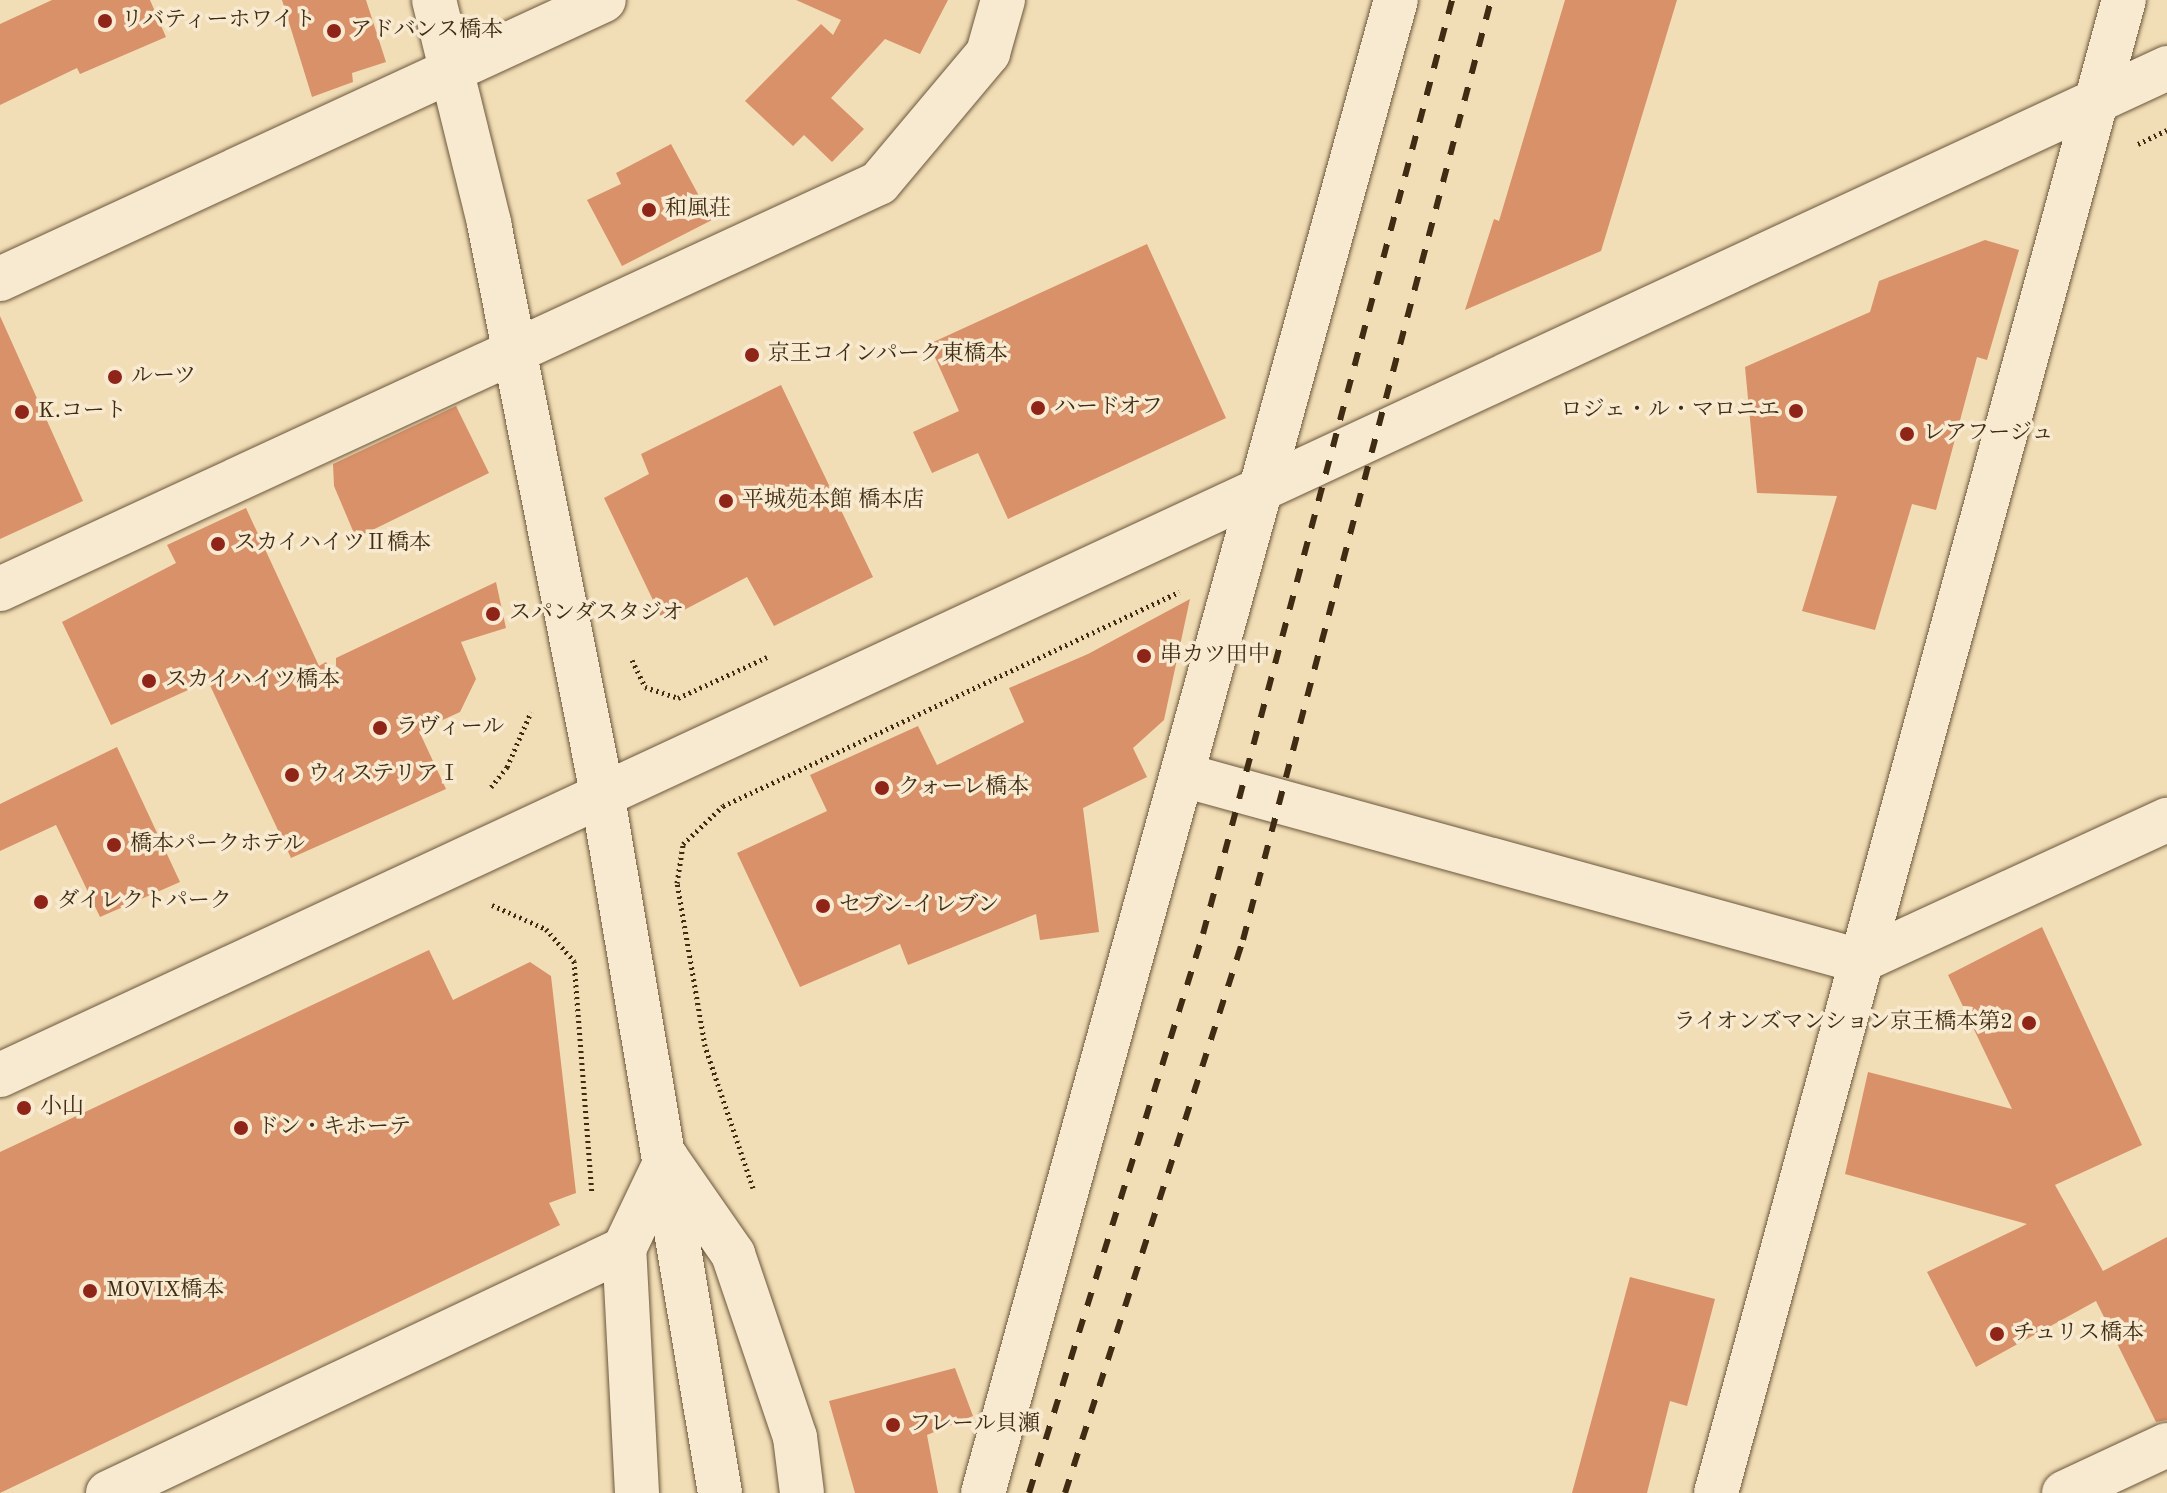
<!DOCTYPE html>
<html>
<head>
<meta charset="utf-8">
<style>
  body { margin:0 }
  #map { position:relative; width:2167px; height:1493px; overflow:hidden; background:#f2deb6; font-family:"Old Standard TT","Noto Serif JP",serif }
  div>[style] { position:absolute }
  .building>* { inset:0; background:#d89169 }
  .path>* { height:5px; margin-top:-2.5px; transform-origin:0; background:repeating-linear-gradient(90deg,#3f2c13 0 2px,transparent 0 6px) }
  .roads { filter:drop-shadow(0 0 2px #6c583c) drop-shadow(0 0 2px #6c583c) }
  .minor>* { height:44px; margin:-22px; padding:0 22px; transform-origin:22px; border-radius:22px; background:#f7ead0 }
  .rail>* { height:6px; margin-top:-3px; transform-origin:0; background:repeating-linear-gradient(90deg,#3f2c13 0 14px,transparent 0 28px) }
  .dots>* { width:22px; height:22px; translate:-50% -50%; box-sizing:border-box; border:4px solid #f7ead0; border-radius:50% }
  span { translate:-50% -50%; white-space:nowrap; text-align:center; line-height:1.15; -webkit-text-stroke:7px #f7ead0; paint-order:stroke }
  .poi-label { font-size:22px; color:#3f2c13 }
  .left { translate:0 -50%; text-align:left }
  .right { translate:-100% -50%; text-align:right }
</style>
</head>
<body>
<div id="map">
  <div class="building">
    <i style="clip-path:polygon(52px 0,150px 0,166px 37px,80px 74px,77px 68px,0 105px,0 24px)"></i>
    <i style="clip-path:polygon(282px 0,366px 0,386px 62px,352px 73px,353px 82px,312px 97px)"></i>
    <i style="clip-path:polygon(796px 0,948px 0,920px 54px,885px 39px,831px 98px,864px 129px,832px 162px,804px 135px,793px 146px,745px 101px,821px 24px,833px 35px,841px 20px)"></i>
    <i style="clip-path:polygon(1565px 0,1677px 0,1601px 251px,1465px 310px,1494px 219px,1499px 221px)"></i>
    <i style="clip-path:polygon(671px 144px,712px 220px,622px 266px,587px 200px,621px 184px,616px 173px)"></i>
    <i style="clip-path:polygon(1985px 240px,2019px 250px,1987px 360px,1977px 357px,1936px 510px,1912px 504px,1875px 630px,1802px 611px,1837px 496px,1757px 493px,1745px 367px,1870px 312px,1879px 281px)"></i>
    <i style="clip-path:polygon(1147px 244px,1226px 418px,1008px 519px,978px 453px,932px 473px,913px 432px,959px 411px,929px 344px)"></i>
    <i style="clip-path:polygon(0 316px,83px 501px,0 539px)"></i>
    <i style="clip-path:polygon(781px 385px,873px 577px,774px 626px,747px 577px,663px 621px,604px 498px,649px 474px,641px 454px)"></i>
    <i style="clip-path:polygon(456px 406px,489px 473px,356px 538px,334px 486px,333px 464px)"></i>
    <i style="clip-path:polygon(246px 508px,319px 666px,326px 662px,336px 681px,336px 658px,496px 582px,506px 628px,461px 642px,476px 679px,460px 712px,419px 731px,446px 789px,291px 858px,208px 681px,111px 725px,62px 622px,176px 563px,167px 545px)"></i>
    <i style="clip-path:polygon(1190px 599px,1164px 720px,1133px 748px,1147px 777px,1083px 808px,1099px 932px,1040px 940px,1036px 914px,908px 965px,900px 944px,800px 987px,737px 853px,827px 811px,810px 775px,918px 726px,937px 765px,1024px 722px,1009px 688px,1088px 654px)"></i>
    <i style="clip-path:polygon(117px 747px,180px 882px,100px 917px,56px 825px,0 851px,0 804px)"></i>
    <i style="clip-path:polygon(2042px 927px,2142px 1145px,2055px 1185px,2103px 1271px,2167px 1237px,2167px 1420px,2156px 1422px,2096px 1301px,1976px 1367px,1927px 1272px,2027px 1224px,1845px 1174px,1868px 1072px,2012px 1109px,1948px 975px)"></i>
    <i style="clip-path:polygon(429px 950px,453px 1000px,530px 962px,551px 976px,576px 1193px,549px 1203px,560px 1225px,0 1493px,0 1152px)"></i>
    <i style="clip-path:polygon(1630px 1277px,1715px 1299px,1687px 1406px,1670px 1401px,1647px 1493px,1572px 1493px)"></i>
    <i style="clip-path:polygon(955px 1368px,973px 1416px,927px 1435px,938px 1493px,855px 1493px,829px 1401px)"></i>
  </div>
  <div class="path">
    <i style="left:2138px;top:144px;width:32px;rotate:-26deg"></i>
    <i style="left:632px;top:660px;width:30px;rotate:64deg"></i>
    <i style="left:645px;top:687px;width:35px;rotate:18deg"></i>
    <i style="left:678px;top:698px;width:98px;rotate:-24.7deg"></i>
    <i style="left:491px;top:787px;width:26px;rotate:-51deg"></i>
    <i style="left:507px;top:767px;width:60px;rotate:-66.4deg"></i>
    <i style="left:492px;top:905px;width:59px;rotate:24deg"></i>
    <i style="left:546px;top:929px;width:43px;rotate:48.8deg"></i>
    <i style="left:574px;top:961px;width:233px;rotate:85.6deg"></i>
    <i style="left:753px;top:1188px;width:150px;rotate:-108.7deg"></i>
    <i style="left:705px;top:1046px;width:165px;rotate:-99.7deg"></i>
    <i style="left:677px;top:883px;width:39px;rotate:-81deg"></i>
    <i style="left:683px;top:844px;width:55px;rotate:-43.5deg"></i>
    <i style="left:723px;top:806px;width:504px;rotate:-25.14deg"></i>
  </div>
  <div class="roads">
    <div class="minor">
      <i style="left:434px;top:0;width:230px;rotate:76.1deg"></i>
      <i style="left:489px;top:223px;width:586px;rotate:78.79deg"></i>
      <i style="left:603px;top:798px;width:705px;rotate:80.44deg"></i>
      <i style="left:0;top:279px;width:665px;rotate:-24.79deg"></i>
      <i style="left:0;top:589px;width:968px;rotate:-24.79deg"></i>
      <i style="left:879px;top:183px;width:170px;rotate:-50deg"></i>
      <i style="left:988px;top:53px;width:55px;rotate:-74.2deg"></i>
      <i style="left:1183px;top:775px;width:702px;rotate:15.36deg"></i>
      <i style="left:1860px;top:961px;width:338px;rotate:-24.7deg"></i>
      <i style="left:0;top:1075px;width:2390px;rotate:-24.92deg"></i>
      <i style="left:108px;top:1493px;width:571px;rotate:-25.31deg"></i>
      <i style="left:637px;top:1493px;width:244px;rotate:-93deg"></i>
      <i style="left:624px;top:1249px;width:100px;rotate:-64.5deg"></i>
      <i style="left:667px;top:1159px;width:116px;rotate:55.2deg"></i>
      <i style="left:733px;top:1254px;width:193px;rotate:71.3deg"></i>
      <i style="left:795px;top:1437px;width:56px;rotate:82.9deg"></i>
      <i style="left:983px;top:1493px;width:1549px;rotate:-74.54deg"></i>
      <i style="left:1716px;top:1493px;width:1548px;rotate:-74.72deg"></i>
      <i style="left:2064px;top:1493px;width:114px;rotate:-25deg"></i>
    </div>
  </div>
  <div class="rail">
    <i style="left:1029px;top:1493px;width:585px;rotate:-72.71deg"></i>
    <i style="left:1203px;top:934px;width:967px;rotate:-75.07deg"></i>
    <i style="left:1065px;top:1493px;width:581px;rotate:-72.16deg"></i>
    <i style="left:1243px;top:940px;width:972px;rotate:-75.22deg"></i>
  </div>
  <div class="dots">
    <i style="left:105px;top:21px;background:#8f2418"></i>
    <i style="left:334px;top:31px;background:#8f2418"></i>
    <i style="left:649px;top:210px;background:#8f2418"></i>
    <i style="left:752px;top:355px;background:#8f2418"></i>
    <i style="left:115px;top:377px;background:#8f2418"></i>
    <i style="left:1038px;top:408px;background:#8f2418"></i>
    <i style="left:1796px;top:411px;background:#8f2418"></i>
    <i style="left:22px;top:412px;background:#8f2418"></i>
    <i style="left:1907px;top:434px;background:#8f2418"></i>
    <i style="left:726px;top:501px;background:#8f2418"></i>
    <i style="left:218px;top:544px;background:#8f2418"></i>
    <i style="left:493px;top:614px;background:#8f2418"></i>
    <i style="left:1144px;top:656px;background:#8f2418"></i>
    <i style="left:149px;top:681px;background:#8f2418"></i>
    <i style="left:380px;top:728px;background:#8f2418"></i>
    <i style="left:292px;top:775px;background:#8f2418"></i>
    <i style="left:882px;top:788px;background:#8f2418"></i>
    <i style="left:114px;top:845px;background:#8f2418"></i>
    <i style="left:41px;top:902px;background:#8f2418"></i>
    <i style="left:823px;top:906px;background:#8f2418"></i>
    <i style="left:2029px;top:1023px;background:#8f2418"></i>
    <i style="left:24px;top:1108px;background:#8f2418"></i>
    <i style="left:241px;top:1128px;background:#8f2418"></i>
    <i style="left:90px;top:1291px;background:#8f2418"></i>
    <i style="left:1997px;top:1334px;background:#8f2418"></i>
    <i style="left:893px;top:1425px;background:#8f2418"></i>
  </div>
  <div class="poi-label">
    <span class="left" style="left:121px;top:21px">リバティーホワイト</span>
    <span class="left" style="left:350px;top:31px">アドバンス橋本</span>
    <span class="left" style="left:665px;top:210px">和風荘</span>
    <span class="left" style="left:768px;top:355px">京王コインパーク東橋本</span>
    <span class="left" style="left:131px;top:377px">ルーツ</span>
    <span class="left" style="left:1054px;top:408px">ハードオフ</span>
    <span class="right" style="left:1780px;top:411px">ロジェ・ル・マロニエ</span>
    <span class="left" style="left:38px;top:412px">K.コート</span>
    <span class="left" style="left:1923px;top:434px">レアフージュ</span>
    <span class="left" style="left:742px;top:501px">平城苑本館 橋本店</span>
    <span class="left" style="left:234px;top:544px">スカイハイツⅡ橋本</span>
    <span class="left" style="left:509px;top:614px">スパンダスタジオ</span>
    <span class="left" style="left:1160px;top:656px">串カツ田中</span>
    <span class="left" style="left:165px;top:681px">スカイハイツ橋本</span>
    <span class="left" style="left:396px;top:728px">ラヴィール</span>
    <span class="left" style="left:308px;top:775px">ウィステリアⅠ</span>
    <span class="left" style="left:898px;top:788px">クォーレ橋本</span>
    <span class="left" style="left:130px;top:845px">橋本パークホテル</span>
    <span class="left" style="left:57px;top:902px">ダイレクトパーク</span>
    <span class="left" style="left:839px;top:906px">セブン-イレブン</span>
    <span class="right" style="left:2013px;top:1023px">ライオンズマンション京王橋本第2</span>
    <span class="left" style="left:40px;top:1108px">小山</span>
    <span class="left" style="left:257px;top:1128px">ドン・キホーテ</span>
    <span class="left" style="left:106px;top:1291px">MOVIX橋本</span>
    <span class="left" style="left:2013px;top:1334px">チュリス橋本</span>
    <span class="left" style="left:909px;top:1425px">フレール貝瀬</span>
  </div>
</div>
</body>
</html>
